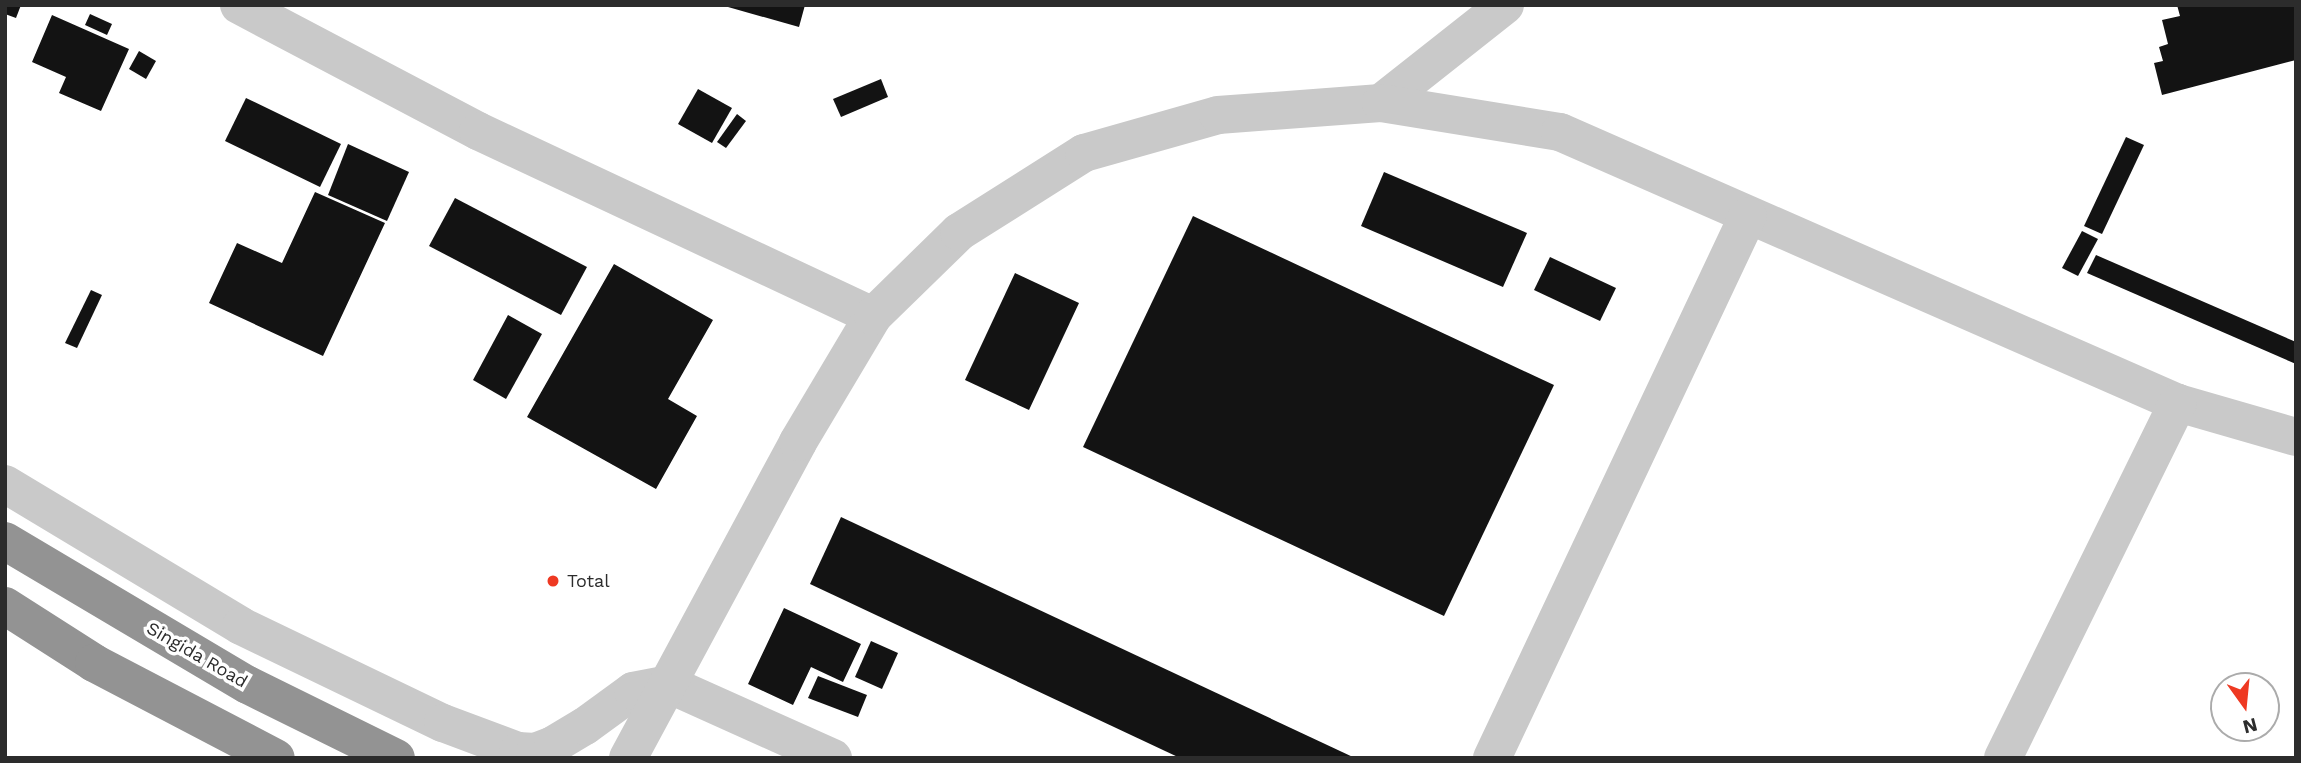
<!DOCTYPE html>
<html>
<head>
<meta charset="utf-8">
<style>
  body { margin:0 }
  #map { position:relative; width:2301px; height:763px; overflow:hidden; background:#fff; font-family:"Work Sans",sans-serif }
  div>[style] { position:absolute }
  .building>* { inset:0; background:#131313 }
  .minor>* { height:38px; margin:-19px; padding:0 19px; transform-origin:19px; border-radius:19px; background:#c9c9c9 }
  .highway>* { height:38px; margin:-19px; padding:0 19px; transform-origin:19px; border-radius:19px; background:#939393 }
  .dots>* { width:19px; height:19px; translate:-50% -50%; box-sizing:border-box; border:4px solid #fff; border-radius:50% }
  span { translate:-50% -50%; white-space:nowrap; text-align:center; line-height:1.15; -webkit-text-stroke:7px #fff; paint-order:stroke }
  .poi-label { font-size:18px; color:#2c2c2c }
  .left { translate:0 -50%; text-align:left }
  .street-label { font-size:18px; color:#2c2c2c }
  .frame { position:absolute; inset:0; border:7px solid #2c2c2c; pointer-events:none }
  .north { position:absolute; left:2210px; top:672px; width:70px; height:70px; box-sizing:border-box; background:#fff; border:2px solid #ababab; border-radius:50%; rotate:165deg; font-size:19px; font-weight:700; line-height:28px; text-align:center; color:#2c2c2c }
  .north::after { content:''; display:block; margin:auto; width:24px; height:32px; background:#ee3922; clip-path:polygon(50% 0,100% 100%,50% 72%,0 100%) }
</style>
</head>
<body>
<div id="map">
  <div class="building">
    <i style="clip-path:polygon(5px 5px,21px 5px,16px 18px,5px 14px)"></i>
    <i style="clip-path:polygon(721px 5px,805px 5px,799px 27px)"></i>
    <i style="clip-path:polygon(2177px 5px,2296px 5px,2296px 60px,2162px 95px,2154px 63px,2163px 61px,2159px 47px,2168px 44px,2162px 20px,2180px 16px)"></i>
    <i style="clip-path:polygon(90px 14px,112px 24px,107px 35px,85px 25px)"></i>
    <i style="clip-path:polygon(52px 15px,129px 49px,101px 111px,59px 93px,66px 77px,32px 62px)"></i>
    <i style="clip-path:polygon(139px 51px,156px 61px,146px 79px,129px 69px)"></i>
    <i style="clip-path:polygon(881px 79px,888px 97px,841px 117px,833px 99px)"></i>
    <i style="clip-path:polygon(698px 89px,732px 108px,712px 143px,678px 124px)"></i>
    <i style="clip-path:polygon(246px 98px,341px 144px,320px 187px,225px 141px)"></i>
    <i style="clip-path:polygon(737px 114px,746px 121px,726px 148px,717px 142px)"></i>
    <i style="clip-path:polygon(2126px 137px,2144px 145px,2102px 234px,2084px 226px)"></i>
    <i style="clip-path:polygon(348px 144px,409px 172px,387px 221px,328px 195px)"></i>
    <i style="clip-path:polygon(1384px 172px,1527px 233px,1503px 287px,1361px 226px)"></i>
    <i style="clip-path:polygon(315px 192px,385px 223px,323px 356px,209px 303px,237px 243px,282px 263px)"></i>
    <i style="clip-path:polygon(455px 198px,587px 267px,561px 315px,429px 246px)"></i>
    <i style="clip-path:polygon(1193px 216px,1554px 385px,1444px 616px,1083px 447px)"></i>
    <i style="clip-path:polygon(2082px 231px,2098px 239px,2078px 276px,2062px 268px)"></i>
    <i style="clip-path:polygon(2096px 255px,2296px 342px,2296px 364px,2087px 273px)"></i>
    <i style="clip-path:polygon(1550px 257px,1616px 288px,1600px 321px,1534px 290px)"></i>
    <i style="clip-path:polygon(614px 264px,713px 320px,668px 399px,697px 416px,656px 489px,527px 417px)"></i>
    <i style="clip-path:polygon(1015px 273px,1079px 303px,1029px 410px,965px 380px)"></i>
    <i style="clip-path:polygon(91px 290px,102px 295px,77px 348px,65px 343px)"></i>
    <i style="clip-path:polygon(508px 315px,542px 334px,506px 399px,473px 380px)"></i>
    <i style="clip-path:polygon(841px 517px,1355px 758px,1180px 758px,810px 584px)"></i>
    <i style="clip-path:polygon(784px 608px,861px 644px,843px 682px,811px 667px,793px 705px,748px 684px)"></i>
    <i style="clip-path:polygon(871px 641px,898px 653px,882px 689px,855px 677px)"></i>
    <i style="clip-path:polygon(818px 676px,867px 695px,858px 717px,808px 698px)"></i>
  </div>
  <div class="minor">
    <i style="left:239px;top:5px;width:270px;rotate:27.8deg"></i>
    <i style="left:478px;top:131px;width:436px;rotate:25.1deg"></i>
    <i style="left:1381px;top:103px;width:158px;rotate:-38.3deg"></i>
    <i style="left:5px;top:484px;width:275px;rotate:31deg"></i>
    <i style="left:241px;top:626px;width:224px;rotate:25.7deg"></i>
    <i style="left:443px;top:723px;width:80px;rotate:20.5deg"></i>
    <i style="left:518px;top:751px;width:17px;rotate:3deg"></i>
    <i style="left:535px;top:752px;width:19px;rotate:-21deg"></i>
    <i style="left:553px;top:745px;width:37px;rotate:-31deg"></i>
    <i style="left:585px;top:726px;width:59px;rotate:-36.1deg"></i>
    <i style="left:633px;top:691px;width:36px;rotate:-11deg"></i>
    <i style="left:668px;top:684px;width:181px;rotate:24.2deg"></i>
    <i style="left:628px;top:758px;width:359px;rotate:-61.7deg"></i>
    <i style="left:798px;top:442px;width:147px;rotate:-59.2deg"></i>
    <i style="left:873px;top:316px;width:120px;rotate:-44.3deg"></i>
    <i style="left:959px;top:232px;width:148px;rotate:-32.3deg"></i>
    <i style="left:1084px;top:153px;width:139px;rotate:-15.8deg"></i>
    <i style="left:1218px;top:115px;width:163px;rotate:-4.2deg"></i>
    <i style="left:1381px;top:103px;width:181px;rotate:9.2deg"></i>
    <i style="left:1560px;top:132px;width:675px;rotate:23.68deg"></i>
    <i style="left:2178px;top:403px;width:123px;rotate:16.1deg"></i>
    <i style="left:1492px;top:758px;width:599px;rotate:-64.72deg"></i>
    <i style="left:2003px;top:758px;width:396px;rotate:-63.8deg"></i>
  </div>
  <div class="highway">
    <i style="left:5px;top:541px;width:282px;rotate:30.7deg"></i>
    <i style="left:248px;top:685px;width:165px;rotate:26.3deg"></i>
    <i style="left:5px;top:606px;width:106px;rotate:32.6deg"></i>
    <i style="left:94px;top:663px;width:205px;rotate:27.6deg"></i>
  </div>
  <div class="dots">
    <i style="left:553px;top:581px;background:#ee3922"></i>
  </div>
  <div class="poi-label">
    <span class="left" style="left:567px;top:581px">Total</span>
  </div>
  <div class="street-label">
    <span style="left:197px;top:655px;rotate:30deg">Singida Road</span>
  </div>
  <div class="frame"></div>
  <div class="north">N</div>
</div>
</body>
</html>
